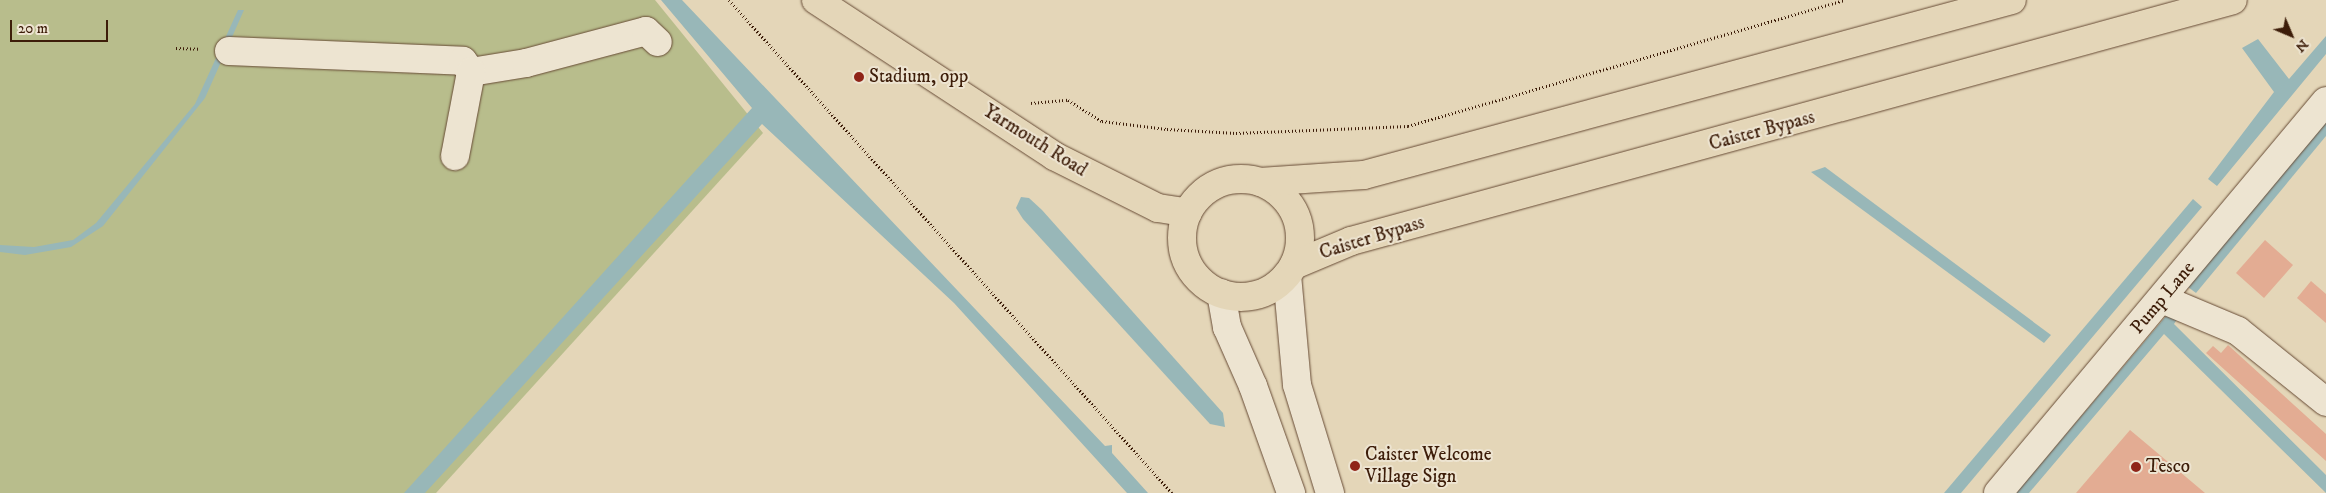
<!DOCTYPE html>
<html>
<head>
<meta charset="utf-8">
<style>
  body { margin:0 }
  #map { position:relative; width:2326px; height:493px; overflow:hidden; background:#e4d6b8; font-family:"IM FELL DW Pica",serif }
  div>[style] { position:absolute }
  .green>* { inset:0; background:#b8bd8c }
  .water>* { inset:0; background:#98b7b8 }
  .building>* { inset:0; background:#e3ac93 }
  .path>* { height:3px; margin-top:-1.5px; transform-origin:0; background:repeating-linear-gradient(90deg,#3d1d09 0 1px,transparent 0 3.5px) }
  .roads { filter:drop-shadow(0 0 1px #674b35) drop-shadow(0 0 1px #674b35) }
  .minor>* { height:28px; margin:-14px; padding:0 14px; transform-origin:14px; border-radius:14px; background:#ede4d1 }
  .major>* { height:28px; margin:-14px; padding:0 14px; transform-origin:14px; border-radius:14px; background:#e4d6b8 }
  .major>.ring { margin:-14px; padding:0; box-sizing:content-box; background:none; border:28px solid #e4d6b8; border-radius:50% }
  .dots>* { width:14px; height:14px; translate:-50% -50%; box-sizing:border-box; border:2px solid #ede4d1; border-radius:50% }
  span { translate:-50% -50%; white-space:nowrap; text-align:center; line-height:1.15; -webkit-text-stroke:4px #ede4d1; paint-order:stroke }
  .poi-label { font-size:19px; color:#3d1d09 }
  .left { translate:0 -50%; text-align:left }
  .street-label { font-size:19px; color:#3d1d09 }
  .north { position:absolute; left:2266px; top:10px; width:50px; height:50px; -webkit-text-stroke:4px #ede4d1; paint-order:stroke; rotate:135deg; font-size:14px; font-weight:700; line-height:20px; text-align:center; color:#3d1d09 }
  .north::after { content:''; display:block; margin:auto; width:18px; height:22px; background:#3d1d09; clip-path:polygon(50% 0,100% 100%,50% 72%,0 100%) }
  .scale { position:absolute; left:10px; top:20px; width:98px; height:22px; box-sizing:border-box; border:2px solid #3d1d09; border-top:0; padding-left:6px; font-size:15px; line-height:18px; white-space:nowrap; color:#3d1d09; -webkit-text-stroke:4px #ede4d1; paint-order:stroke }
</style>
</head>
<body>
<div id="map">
  <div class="green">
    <i style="clip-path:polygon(0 0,655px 0,763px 133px,436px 493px,0 493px)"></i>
  </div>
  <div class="water">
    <i style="clip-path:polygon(661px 0,682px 0,1105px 446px,1112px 445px,1112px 453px,1148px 493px,1127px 493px,954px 303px,762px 124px,425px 493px,404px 493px,752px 108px)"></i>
    <i style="clip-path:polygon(238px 10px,244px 10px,205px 98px,103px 226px,71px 247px,25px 255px,0 252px,0 245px,34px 247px,73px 240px,96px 223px,195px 104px)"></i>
    <i style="clip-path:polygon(2326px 36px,2326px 54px,2217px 186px,2208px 179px,2274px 92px,2242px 48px,2258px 39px,2289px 79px)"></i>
    <i style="clip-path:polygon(2326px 120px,2326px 136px,2196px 293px,2188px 287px)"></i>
    <i style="clip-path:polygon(1825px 167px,2051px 335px,2044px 343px,1811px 172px)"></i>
    <i style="clip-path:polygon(1021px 197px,1029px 198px,1042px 210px,1223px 413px,1225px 427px,1210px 424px,1023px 219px,1016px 208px)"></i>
    <i style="clip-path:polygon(2193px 199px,2202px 207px,1961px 493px,1944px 493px)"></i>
    <i style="clip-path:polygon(2172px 309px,2179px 316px,2174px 324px,2326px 475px,2326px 493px,2164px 334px,2029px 493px,2016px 493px)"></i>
  </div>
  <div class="building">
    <i style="clip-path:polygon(2265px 240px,2293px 265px,2264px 298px,2236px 273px)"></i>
    <i style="clip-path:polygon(2311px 281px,2326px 294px,2326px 323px,2297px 298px)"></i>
    <i style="clip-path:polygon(2228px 345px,2326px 434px,2326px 461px,2206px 353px,2213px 346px,2221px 353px)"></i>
    <i style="clip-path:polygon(2130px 430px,2142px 440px,2205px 493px,2076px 493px)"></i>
  </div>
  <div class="path">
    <i style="left:729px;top:0;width:663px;rotate:48.06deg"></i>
    <i style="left:176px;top:48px;width:23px;rotate:2deg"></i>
    <i style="left:1031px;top:103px;width:37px;rotate:-5deg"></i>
    <i style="left:1068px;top:100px;width:40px;rotate:32deg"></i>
    <i style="left:1102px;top:121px;width:65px;rotate:7deg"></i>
    <i style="left:1167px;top:129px;width:69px;rotate:3.3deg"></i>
    <i style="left:1236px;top:133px;width:172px;rotate:-2.3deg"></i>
    <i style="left:1408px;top:126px;width:454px;rotate:-16.1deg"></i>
  </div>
  <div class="roads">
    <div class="minor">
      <i style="left:229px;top:51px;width:234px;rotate:2.4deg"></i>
      <i style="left:463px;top:61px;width:14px;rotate:54deg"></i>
      <i style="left:471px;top:72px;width:56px;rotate:-9.3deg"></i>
      <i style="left:526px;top:63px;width:124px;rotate:-14.9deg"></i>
      <i style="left:646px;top:31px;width:16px;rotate:43deg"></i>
      <i style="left:455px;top:156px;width:86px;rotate:-79.2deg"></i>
      <i style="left:1287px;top:275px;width:110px;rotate:84.8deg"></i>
      <i style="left:1297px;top:385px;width:113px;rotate:73deg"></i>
      <i style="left:1221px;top:293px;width:35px;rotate:80deg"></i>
      <i style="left:1227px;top:327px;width:64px;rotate:66.2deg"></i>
      <i style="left:1253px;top:386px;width:114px;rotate:70.4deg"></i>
      <i style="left:2162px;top:299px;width:82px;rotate:22.8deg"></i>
      <i style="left:2238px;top:331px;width:113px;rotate:38.9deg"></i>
      <i style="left:1998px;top:493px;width:511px;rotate:-50.08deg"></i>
    </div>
    <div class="major">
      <i style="left:816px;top:0;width:285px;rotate:33.2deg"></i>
      <i style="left:1054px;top:156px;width:116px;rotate:26.6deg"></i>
      <i style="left:1158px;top:208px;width:30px;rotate:9deg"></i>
      <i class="ring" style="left:1182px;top:179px;width:90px;height:90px"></i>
      <i style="left:1260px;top:182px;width:104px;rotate:-3.9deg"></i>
      <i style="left:1364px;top:175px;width:671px;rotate:-15.11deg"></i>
      <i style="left:1294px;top:265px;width:62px;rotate:-22.8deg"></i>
      <i style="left:1351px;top:241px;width:914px;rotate:-15.28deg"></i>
    </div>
  </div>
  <div class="dots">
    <i style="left:859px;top:77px;background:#8f2418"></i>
    <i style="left:1355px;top:466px;background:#8f2418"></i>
    <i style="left:2136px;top:467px;background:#8f2418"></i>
  </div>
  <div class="poi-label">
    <span class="left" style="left:869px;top:77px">Stadium, opp</span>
    <span class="left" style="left:1365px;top:466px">Caister Welcome<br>Village Sign</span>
    <span class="left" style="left:2146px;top:467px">Tesco</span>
  </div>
  <div class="street-label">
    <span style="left:1762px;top:131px;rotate:-15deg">Caister Bypass</span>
    <span style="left:1035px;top:141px;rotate:32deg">Yarmouth Road</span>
    <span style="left:1372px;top:238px;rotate:-17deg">Caister Bypass</span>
    <span style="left:2163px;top:298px;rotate:-50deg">Pump Lane</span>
  </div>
  <div class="north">N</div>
  <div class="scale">20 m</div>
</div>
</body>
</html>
